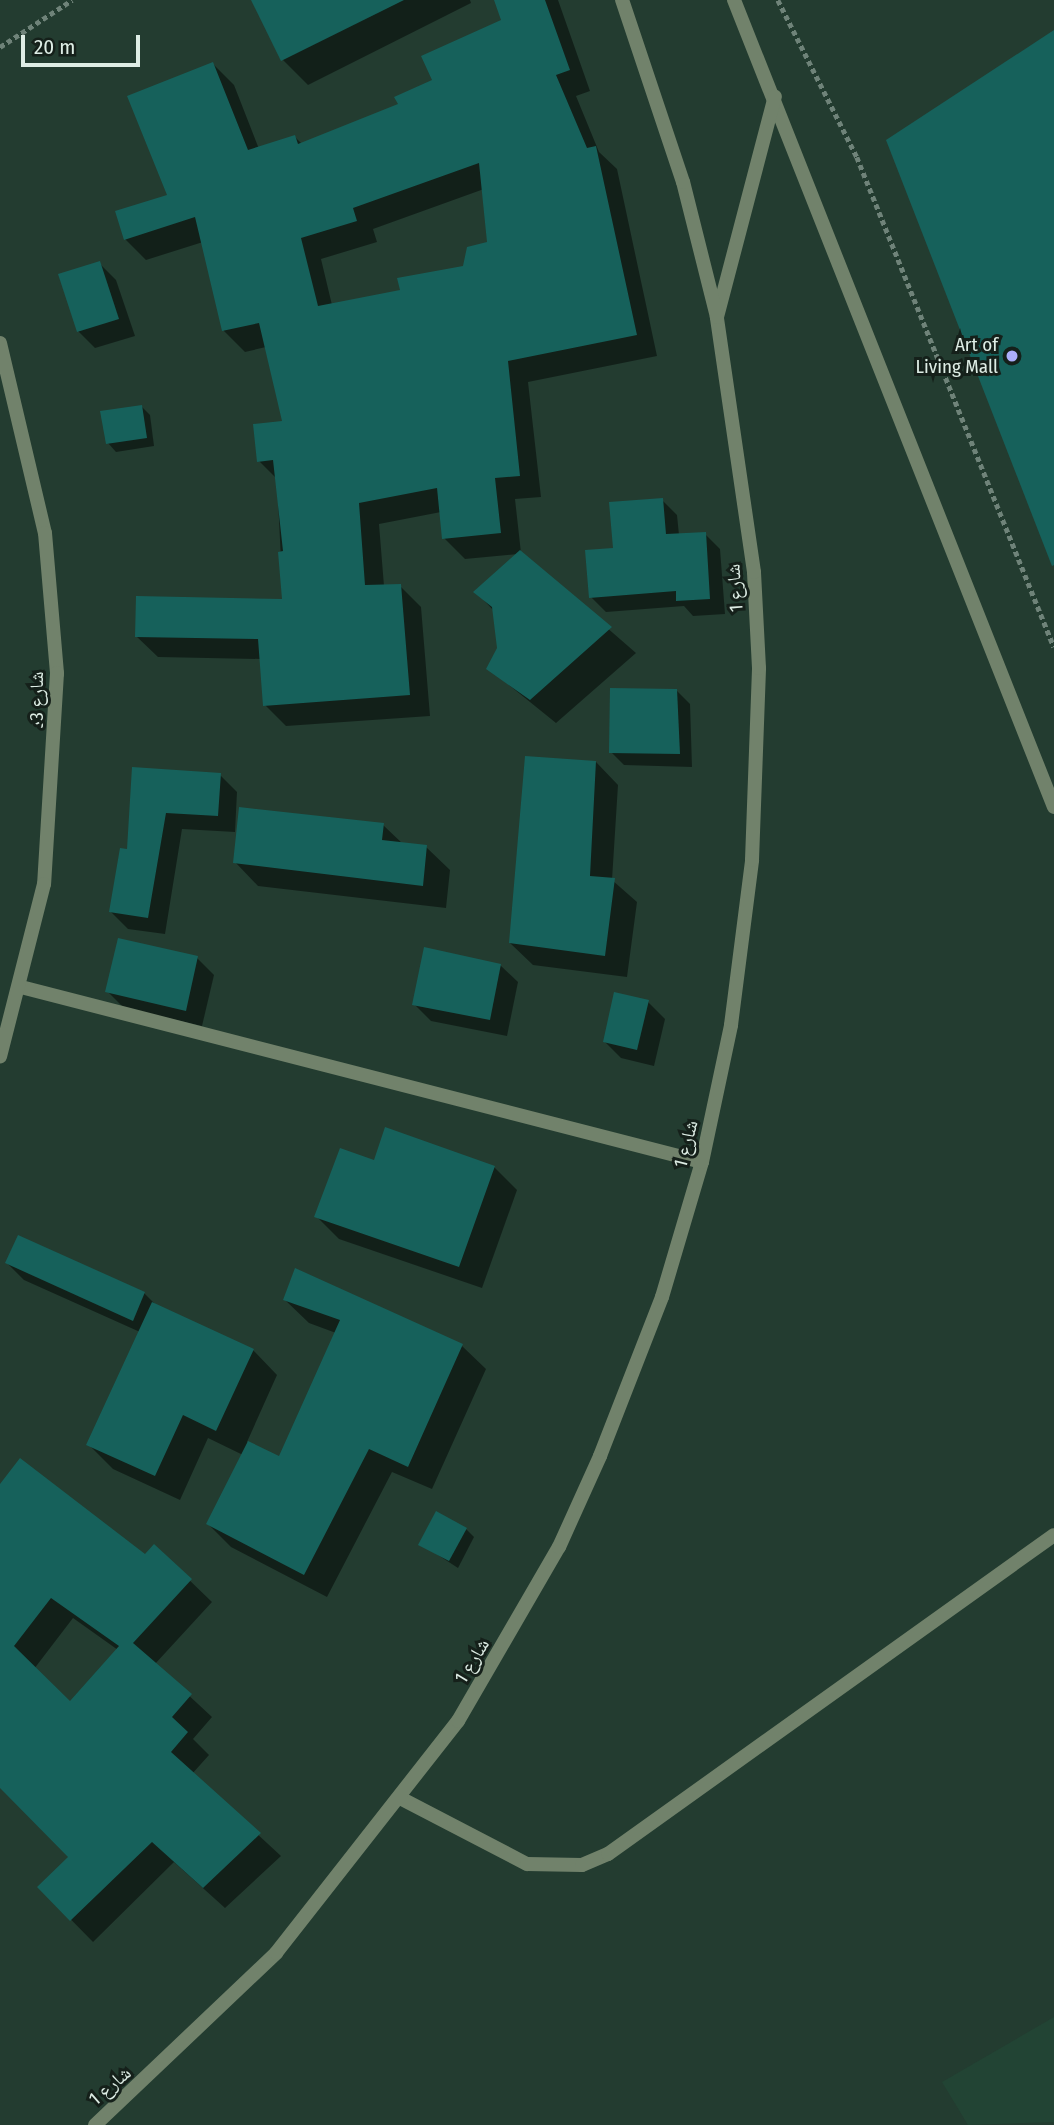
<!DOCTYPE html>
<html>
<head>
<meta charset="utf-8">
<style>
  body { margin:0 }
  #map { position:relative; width:1054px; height:2125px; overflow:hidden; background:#233c30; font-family:"Fira Sans Condensed","Noto Naskh Arabic",sans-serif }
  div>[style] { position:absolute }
  .built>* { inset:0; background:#224434 }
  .shadow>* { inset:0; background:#0007 }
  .building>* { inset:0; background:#16615b }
  .path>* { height:4.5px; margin-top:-2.25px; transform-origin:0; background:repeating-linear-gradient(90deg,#6f8379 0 5px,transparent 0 8.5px) }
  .lane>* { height:14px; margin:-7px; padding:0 7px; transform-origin:7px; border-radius:7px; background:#71826b }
  .street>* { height:14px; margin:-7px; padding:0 7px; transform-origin:7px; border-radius:7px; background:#71826b }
  .dots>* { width:19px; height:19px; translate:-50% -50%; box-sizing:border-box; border:4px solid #15201a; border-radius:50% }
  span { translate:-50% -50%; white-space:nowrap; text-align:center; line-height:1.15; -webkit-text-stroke:6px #15201a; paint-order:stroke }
  .poi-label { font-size:19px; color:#deede5 }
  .right { translate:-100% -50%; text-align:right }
  .street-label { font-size:19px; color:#deede5 }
  .scale { position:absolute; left:21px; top:35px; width:119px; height:32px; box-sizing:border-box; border:4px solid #deede5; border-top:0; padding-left:9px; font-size:21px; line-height:24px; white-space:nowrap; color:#deede5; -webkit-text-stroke:5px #15201a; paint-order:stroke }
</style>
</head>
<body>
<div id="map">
  <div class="built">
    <i style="clip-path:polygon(1054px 2017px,1054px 2122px,968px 2125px,942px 2082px)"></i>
  </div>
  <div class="shadow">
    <i style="clip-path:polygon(253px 0,470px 0,471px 3px,308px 85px,283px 60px)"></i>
    <i style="clip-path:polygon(evenodd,495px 0,558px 0,590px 91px,576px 96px,599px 152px,617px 169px,657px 356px,528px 382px,541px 497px,515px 499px,521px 553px,636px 653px,556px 723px,488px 668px,498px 648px,494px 611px,476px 592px,518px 554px,465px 559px,444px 538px,441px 512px,379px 524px,384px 586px,400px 586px,421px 607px,430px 716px,286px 726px,265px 705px,261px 659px,158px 657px,136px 636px,283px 601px,277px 479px,259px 461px,284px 422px,266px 347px,245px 352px,224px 331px,203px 242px,146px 260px,125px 239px,169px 197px,213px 64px,234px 85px,259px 149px,295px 137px,302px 144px,400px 105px,434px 81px,505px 20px,495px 0,484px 189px,489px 243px,465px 267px,402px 292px,332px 305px,321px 259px,377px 242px,373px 229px,484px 189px)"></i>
    <i style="clip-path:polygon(99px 263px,116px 280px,135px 336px,95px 348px,78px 331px)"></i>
    <i style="clip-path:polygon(141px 406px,150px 415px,154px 446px,116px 452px,108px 443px)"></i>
    <i style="clip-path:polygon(662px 500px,677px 515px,679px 535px,705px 534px,720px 549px,725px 614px,693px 616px,684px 606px,606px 612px,591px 597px,615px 549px)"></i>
    <i style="clip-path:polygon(677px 691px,690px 704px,692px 767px,624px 765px,611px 752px)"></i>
    <i style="clip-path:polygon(596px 762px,618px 785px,612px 880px,637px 902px,627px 977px,533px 965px,510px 943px)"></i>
    <i style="clip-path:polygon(134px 769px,220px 775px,237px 792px,235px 832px,182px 829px,165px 934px,128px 929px,111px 912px,129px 851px)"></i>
    <i style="clip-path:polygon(383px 825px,403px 844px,426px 847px,450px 870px,446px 908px,258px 886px,235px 862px)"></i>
    <i style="clip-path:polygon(197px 958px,214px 975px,202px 1026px,124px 1008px,107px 991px)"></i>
    <i style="clip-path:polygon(500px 965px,518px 982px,507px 1036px,431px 1021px,414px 1004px)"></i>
    <i style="clip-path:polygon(648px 1002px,665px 1019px,654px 1066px,621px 1058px,604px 1041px)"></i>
    <i style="clip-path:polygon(375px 1162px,494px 1167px,517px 1190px,482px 1288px,339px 1239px,316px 1216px)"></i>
    <i style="clip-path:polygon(7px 1263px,144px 1293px,157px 1306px,253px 1350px,277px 1375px,247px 1442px,280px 1459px,336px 1333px,309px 1323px,285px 1300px,296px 1270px,462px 1346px,486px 1369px,432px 1489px,392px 1472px,327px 1597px,231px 1547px,208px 1524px,243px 1455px,208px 1438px,180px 1500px,113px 1469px,88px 1444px,140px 1332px,24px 1280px)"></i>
    <i style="clip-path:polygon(evenodd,0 1487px,145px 1556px,154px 1546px,212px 1602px,155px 1664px,212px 1717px,193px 1739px,209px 1755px,192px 1774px,281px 1856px,225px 1908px,174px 1862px,93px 1942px,39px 1887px,71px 1857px,0 1786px,0 1487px,73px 1618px,118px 1650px,70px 1704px,34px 1669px,73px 1618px)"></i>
    <i style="clip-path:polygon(466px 1529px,474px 1537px,458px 1568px,421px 1544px)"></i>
  </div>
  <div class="building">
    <i style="clip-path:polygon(251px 0,404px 0,281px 61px)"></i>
    <i style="clip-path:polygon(evenodd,494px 0,545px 0,570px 70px,556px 75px,587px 148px,596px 146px,637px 335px,508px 361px,520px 476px,495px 478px,501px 533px,442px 539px,437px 488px,359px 503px,365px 585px,401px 584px,410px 695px,263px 706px,258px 639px,135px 637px,136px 596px,282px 599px,278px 552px,283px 551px,273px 460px,257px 462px,253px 424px,282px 421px,259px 323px,222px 331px,195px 217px,124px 240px,115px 211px,167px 195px,127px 96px,213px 62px,248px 150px,295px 135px,298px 144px,398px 104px,394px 97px,432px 80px,421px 56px,501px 20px,494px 0,479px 163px,487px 242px,467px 247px,463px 266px,397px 278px,400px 290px,318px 306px,301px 238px,357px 221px,353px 208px,479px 163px)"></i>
    <i style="clip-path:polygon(1054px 30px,1054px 565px,1052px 566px,886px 140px)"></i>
    <i style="clip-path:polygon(100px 261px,119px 319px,77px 332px,58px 274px)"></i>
    <i style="clip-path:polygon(142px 405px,147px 438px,106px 444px,100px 411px)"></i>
    <i style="clip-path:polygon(663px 498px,666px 534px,706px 532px,710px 599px,676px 601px,676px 591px,589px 598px,585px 550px,613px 548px,609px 502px)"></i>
    <i style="clip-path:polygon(520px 550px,612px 627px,530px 700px,486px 669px,497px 648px,492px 607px,473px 592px)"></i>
    <i style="clip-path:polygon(610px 688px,677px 689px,680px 754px,609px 753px)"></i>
    <i style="clip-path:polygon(525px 756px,596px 761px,590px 876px,615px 878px,605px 956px,509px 943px)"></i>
    <i style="clip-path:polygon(132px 767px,221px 773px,218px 816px,166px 813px,148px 918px,109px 912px,120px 848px,127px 849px)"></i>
    <i style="clip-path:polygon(239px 807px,384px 823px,382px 840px,427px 845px,423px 886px,233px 863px)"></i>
    <i style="clip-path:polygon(118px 938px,198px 956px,186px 1011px,105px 992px)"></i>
    <i style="clip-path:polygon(424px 947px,501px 964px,490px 1020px,412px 1005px)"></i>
    <i style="clip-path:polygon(614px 992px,649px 1000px,637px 1050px,603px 1042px)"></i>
    <i style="clip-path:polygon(385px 1127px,495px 1166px,459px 1267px,314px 1217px,340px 1148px,374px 1160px)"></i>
    <i style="clip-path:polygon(18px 1235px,145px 1292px,133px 1321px,5px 1263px)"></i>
    <i style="clip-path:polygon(295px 1268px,463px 1344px,408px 1467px,369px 1449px,304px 1575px,206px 1524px,248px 1441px,279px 1456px,340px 1320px,283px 1300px)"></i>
    <i style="clip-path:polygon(152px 1302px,254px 1349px,216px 1431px,183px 1415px,155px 1476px,86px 1445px)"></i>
    <i style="clip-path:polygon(evenodd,20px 1458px,145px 1554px,154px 1544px,192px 1579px,133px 1643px,192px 1694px,172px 1717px,188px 1732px,171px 1752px,261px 1833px,203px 1888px,152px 1842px,70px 1921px,37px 1887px,68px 1857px,0 1788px,0 1484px,20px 1458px,51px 1598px,119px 1646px,70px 1701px,14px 1646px,51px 1598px)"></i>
    <i style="clip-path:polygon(436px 1511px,467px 1528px,449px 1561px,418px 1545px)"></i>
  </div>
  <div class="path">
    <i style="left:778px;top:0;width:176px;rotate:63.3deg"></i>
    <i style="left:857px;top:157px;width:528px;rotate:68.1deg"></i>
    <i style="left:0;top:47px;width:86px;rotate:-33.1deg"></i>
  </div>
  <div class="lane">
    <i style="left:734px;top:0;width:868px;rotate:68.37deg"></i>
    <i style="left:717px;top:317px;width:228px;rotate:-75.3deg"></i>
    <i style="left:21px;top:987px;width:703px;rotate:14.41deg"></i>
  </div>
  <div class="street">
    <i style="left:0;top:343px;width:195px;rotate:76.7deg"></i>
    <i style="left:45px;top:533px;width:141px;rotate:85.1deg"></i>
    <i style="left:57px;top:673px;width:211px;rotate:93.5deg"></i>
    <i style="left:44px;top:884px;width:178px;rotate:104.3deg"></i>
    <i style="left:402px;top:1799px;width:141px;rotate:27.5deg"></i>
    <i style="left:527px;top:1864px;width:55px;rotate:1deg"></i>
    <i style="left:582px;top:1865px;width:28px;rotate:-23deg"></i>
    <i style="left:608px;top:1854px;width:548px;rotate:-35.57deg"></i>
    <i style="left:95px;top:2125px;width:250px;rotate:-43.5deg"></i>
    <i style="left:276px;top:1953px;width:295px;rotate:-51.9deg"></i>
    <i style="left:458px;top:1721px;width:201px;rotate:-59.9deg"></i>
    <i style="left:559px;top:1547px;width:100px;rotate:-65.7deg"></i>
    <i style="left:600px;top:1456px;width:171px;rotate:-68.7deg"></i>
    <i style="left:662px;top:1297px;width:141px;rotate:-73.5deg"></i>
    <i style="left:702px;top:1162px;width:140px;rotate:-78deg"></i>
    <i style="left:731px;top:1025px;width:166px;rotate:-82.7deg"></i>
    <i style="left:752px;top:860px;width:192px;rotate:-87.9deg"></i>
    <i style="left:759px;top:668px;width:96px;rotate:-93deg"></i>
    <i style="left:754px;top:572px;width:258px;rotate:-98.3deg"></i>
    <i style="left:717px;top:317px;width:139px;rotate:-104.1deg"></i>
    <i style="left:683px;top:182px;width:192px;rotate:-108.5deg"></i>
  </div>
  <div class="dots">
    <i style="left:1012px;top:356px;background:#adaefb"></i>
  </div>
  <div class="poi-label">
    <span class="right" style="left:998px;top:356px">Art of<br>Living Mall</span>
  </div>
  <div class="street-label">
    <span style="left:735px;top:588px;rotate:-94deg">شارع 1</span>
    <span style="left:37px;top:700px;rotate:-90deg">شارع 3د</span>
    <span style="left:686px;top:1144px;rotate:-76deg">شارع 1</span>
    <span style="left:472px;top:1661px;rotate:-59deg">شارع 1</span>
    <span style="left:110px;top:2086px;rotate:-41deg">شارع 1</span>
  </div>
  <div class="scale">20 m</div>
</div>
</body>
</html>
